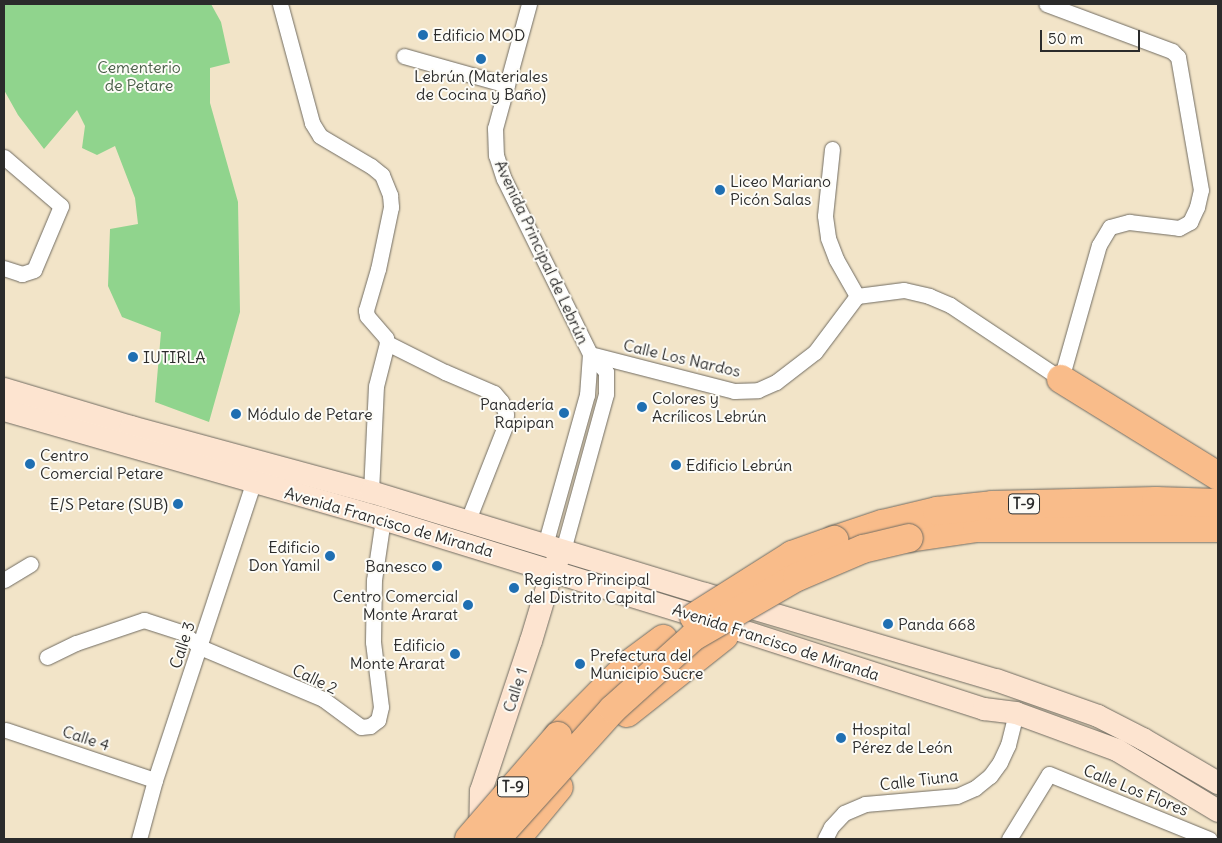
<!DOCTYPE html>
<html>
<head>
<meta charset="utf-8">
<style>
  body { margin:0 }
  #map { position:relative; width:1222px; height:843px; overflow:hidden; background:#f2e4c8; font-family:Delius,sans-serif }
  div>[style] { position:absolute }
  .green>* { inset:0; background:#90d48d }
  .roads { filter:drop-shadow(0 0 1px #716c62) drop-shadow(0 0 1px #716c62) }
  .street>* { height:15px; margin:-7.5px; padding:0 7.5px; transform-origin:7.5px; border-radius:7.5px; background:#fff }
  .secondary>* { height:22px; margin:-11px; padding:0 11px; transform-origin:11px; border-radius:11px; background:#fde4d0 }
  .highway>* { height:28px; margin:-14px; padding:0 14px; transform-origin:14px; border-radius:14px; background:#f9bc8a }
  .bridges { filter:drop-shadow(0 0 1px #716c62) drop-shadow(0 0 1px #716c62) }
  .highway-bridge>* { height:28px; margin:-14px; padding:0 14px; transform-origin:14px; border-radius:14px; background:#f9bc8a }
  .dots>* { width:14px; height:14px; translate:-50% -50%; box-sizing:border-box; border:2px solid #fdfcf7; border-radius:50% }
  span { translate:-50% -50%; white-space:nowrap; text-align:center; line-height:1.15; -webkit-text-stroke:4px #fdfcf7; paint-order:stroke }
  .shield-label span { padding:1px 4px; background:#fdfcf7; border:1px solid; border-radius:4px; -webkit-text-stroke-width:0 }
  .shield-label { font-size:15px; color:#2b2b2b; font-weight:700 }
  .poi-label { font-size:16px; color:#2b2b2b }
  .left { translate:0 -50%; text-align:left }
  .right { translate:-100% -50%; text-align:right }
  .park-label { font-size:16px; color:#495e48 }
  .street-label { font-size:16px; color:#2b2b2b }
  .frame { position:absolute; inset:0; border:5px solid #2b2b2b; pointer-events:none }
  .scale { position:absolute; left:1040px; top:30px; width:100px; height:22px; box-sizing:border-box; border:2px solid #2b2b2b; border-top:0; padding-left:6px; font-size:15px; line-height:18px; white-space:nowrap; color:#2b2b2b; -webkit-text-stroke:4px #fdfcf7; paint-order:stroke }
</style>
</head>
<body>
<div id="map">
  <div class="green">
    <i style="clip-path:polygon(4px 4px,211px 4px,221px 22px,230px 63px,210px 68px,210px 103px,238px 202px,240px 312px,209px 422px,155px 402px,161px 332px,122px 317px,108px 286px,110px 229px,138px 224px,135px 198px,115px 146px,97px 155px,82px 148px,85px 126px,77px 110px,44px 149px,18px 115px,4px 90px)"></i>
  </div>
  <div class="roads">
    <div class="street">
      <i style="left:280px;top:4px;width:123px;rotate:74.9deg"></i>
      <i style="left:312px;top:123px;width:15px;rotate:58deg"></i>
      <i style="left:320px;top:136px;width:59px;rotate:30.5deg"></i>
      <i style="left:371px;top:166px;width:14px;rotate:39deg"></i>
      <i style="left:382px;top:175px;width:22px;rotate:68deg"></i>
      <i style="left:390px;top:195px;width:12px;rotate:85deg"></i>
      <i style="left:391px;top:207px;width:63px;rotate:101.8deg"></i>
      <i style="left:378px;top:269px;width:43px;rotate:106.3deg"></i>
      <i style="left:366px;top:310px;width:6px;rotate:81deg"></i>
      <i style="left:367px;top:316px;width:29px;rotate:49deg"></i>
      <i style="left:386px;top:338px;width:5px;rotate:79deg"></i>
      <i style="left:387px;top:343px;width:44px;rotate:104.3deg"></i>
      <i style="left:376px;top:386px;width:106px;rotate:92.7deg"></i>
      <i style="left:529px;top:4px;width:129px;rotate:105.3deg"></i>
      <i style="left:495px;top:128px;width:27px;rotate:88deg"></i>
      <i style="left:496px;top:155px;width:25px;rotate:72deg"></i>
      <i style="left:504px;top:179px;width:195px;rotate:63.8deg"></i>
      <i style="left:590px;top:354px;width:24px;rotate:48deg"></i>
      <i style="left:606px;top:372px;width:22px;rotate:90deg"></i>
      <i style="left:606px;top:394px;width:162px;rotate:105.4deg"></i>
      <i style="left:404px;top:56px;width:107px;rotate:15.7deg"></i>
      <i style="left:832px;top:149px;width:67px;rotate:96deg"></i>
      <i style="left:825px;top:216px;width:22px;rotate:82deg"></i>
      <i style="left:828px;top:238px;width:22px;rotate:69deg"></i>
      <i style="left:836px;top:259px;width:43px;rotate:60.4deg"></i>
      <i style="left:4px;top:157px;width:75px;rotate:40.7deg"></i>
      <i style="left:61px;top:206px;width:69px;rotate:112.9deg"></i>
      <i style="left:34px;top:270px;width:13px;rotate:162deg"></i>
      <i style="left:22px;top:274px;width:19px;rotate:-162deg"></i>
      <i style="left:387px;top:343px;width:65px;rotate:26.6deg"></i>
      <i style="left:445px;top:372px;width:53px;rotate:23.2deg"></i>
      <i style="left:494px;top:393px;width:11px;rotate:49deg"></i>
      <i style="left:501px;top:401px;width:14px;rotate:69deg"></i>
      <i style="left:506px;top:414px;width:12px;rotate:95deg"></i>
      <i style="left:505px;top:426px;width:101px;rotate:111.5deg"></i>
      <i style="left:590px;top:354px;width:149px;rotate:14.4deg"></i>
      <i style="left:734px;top:391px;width:24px;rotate:-2deg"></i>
      <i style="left:758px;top:390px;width:20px;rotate:-24deg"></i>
      <i style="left:776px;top:382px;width:49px;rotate:-37.6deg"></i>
      <i style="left:815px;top:352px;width:70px;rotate:-53.1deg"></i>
      <i style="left:857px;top:296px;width:47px;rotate:-7.3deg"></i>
      <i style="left:904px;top:290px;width:26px;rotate:13deg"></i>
      <i style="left:929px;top:296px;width:23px;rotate:23deg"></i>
      <i style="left:950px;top:305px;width:133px;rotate:33.7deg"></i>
      <i style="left:1061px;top:379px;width:139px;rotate:-74.2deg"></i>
      <i style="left:1099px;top:245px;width:21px;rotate:-59deg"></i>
      <i style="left:1110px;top:227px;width:20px;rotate:-15deg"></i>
      <i style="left:1129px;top:222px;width:50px;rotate:6.8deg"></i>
      <i style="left:1179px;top:228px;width:13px;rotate:-29deg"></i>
      <i style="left:1190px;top:222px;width:17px;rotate:-65deg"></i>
      <i style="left:1197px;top:207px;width:17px;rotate:-77deg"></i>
      <i style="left:1201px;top:190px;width:135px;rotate:-99.8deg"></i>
      <i style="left:1178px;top:57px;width:8px;rotate:-135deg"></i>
      <i style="left:1172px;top:51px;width:134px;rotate:-159.5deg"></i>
      <i style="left:545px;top:545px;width:156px;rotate:-74.4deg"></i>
      <i style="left:587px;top:395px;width:41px;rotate:-85.8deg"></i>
      <i style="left:4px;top:580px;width:31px;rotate:-31deg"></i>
      <i style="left:47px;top:657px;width:32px;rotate:-26deg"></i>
      <i style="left:76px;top:643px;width:72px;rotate:-18.7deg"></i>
      <i style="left:144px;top:620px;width:40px;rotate:18deg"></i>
      <i style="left:182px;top:632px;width:23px;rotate:40deg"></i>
      <i style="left:200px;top:647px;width:134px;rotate:22.9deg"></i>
      <i style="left:323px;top:699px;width:47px;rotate:36.4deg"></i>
      <i style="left:361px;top:727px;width:9px;rotate:-6deg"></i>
      <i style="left:370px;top:726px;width:10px;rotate:-37deg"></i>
      <i style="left:378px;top:720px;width:13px;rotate:-77deg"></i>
      <i style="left:381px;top:707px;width:65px;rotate:-97deg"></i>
      <i style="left:373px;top:642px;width:62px;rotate:-89.1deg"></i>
      <i style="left:374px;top:580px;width:62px;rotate:-81.6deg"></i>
      <i style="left:6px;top:730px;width:157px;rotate:18.6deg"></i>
      <i style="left:139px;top:839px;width:61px;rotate:-74.8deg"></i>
      <i style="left:155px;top:780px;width:322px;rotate:-71.7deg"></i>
      <i style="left:825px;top:839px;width:13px;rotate:-63deg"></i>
      <i style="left:831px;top:827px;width:19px;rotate:-47deg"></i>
      <i style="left:844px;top:813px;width:23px;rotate:-23deg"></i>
      <i style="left:865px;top:804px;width:92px;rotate:-5deg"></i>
      <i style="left:957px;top:796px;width:20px;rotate:-24deg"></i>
      <i style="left:975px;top:788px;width:19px;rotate:-39deg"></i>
      <i style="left:990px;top:776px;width:17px;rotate:-54deg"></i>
      <i style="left:1000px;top:762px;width:19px;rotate:-65deg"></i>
      <i style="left:1008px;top:745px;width:33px;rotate:-76deg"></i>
      <i style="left:1009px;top:839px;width:76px;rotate:-58.4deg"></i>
      <i style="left:1049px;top:774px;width:173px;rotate:22.1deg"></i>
    </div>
    <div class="secondary">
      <i style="left:4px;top:389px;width:133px;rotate:16.7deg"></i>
      <i style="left:131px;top:427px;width:249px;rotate:15.2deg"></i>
      <i style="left:371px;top:492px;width:349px;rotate:17deg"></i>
      <i style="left:705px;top:594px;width:303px;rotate:16.5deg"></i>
      <i style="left:996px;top:680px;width:108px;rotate:19.4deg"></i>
      <i style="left:1098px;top:716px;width:51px;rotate:27.1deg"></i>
      <i style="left:1143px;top:739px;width:87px;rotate:30.4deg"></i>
      <i style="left:4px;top:410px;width:394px;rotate:16deg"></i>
      <i style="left:383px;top:519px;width:328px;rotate:17.2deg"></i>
      <i style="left:696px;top:616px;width:303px;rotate:17.9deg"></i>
      <i style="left:984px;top:709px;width:32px;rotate:7deg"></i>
      <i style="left:1016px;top:713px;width:108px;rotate:20.1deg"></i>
      <i style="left:1117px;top:750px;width:118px;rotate:31.1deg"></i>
      <i style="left:480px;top:837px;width:46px;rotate:-88.8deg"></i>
      <i style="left:481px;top:791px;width:158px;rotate:-71.6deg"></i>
      <i style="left:531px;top:641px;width:73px;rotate:-73.3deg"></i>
      <i style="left:552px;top:571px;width:16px;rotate:-63deg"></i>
    </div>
    <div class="highway">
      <i style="left:1061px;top:379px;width:185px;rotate:31.7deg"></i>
      <i style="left:909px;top:538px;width:69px;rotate:-8.4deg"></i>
      <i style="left:977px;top:528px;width:241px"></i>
      <i style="left:834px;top:540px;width:51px;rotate:-18.4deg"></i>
      <i style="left:882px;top:524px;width:57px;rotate:-13.3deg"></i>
      <i style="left:937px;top:511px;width:55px;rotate:-6.2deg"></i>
      <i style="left:992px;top:505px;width:164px;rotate:-1.4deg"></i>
      <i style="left:1156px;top:501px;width:62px;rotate:1.8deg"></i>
      <i style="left:627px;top:713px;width:124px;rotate:-38.4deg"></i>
      <i style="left:558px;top:736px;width:100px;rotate:-45.4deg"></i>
      <i style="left:628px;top:665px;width:44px;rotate:-36.6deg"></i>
      <i style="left:516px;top:839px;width:67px;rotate:-50.4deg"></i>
    </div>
  </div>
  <div class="bridges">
    <div class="highway-bridge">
      <i style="left:694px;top:617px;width:116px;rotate:-32.3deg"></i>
      <i style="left:792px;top:555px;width:45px;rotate:-19.7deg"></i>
      <i style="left:469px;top:839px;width:136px;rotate:-49.2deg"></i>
      <i style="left:496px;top:839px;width:175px;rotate:-48deg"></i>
      <i style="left:613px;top:709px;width:108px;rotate:-42deg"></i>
      <i style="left:693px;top:637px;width:120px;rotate:-30deg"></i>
      <i style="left:797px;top:577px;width:72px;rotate:-23deg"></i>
      <i style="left:863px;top:549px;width:47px;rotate:-13.4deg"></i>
    </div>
  </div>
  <div class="dots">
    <i style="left:423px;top:35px;background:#1f6fb2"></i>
    <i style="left:481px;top:59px;background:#1f6fb2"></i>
    <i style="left:720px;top:190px;background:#1f6fb2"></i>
    <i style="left:133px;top:357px;background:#1f6fb2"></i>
    <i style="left:642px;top:407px;background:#1f6fb2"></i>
    <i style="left:564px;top:413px;background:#1f6fb2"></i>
    <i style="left:236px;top:414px;background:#1f6fb2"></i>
    <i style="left:30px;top:464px;background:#1f6fb2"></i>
    <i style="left:676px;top:465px;background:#1f6fb2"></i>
    <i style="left:178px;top:504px;background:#1f6fb2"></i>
    <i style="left:330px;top:556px;background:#1f6fb2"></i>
    <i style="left:437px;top:566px;background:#1f6fb2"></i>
    <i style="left:514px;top:588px;background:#1f6fb2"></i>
    <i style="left:468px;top:605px;background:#1f6fb2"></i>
    <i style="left:888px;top:624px;background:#1f6fb2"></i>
    <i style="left:455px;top:654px;background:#1f6fb2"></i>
    <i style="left:580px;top:664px;background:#1f6fb2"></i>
    <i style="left:841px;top:738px;background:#1f6fb2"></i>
  </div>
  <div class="shield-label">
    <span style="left:1024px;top:504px">T-9</span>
    <span style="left:513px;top:787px">T-9</span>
  </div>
  <div class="poi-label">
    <span class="left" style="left:433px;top:35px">Edificio MOD</span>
    <span style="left:481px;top:85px">Lebrún (Materiales<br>de Cocina y Baño)</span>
    <span class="left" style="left:730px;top:190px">Liceo Mariano<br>Picón Salas</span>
    <span class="left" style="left:143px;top:357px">IUTIRLA</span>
    <span class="left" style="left:652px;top:407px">Colores y<br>Acrílicos Lebrún</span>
    <span class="right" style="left:554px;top:413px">Panadería<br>Rapipan</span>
    <span class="left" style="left:247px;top:414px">Módulo de Petare</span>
    <span class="left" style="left:40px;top:464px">Centro<br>Comercial Petare</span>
    <span class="left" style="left:686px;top:465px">Edificio Lebrún</span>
    <span class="right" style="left:168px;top:504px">E/S Petare (SUB)</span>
    <span class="right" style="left:320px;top:556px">Edificio<br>Don Yamil</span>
    <span class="right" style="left:427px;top:566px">Banesco</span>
    <span class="left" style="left:524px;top:588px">Registro Principal<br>del Distrito Capital</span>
    <span class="right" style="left:458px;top:605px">Centro Comercial<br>Monte Ararat</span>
    <span class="left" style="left:898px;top:624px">Panda 668</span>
    <span class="right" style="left:445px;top:654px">Edificio<br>Monte Ararat</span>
    <span class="left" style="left:590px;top:664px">Prefectura del<br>Municipio Sucre</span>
    <span class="left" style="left:852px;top:738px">Hospital<br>Pérez de León</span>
  </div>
  <div class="park-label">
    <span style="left:139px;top:76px">Cementerio<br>de Petare</span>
  </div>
  <div class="street-label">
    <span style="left:542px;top:252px;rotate:65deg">Avenida Principal de Lebrún</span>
    <span style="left:682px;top:358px;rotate:13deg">Calle Los Nardos</span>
    <span style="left:389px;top:522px;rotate:16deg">Avenida Francisco de Miranda</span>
    <span style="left:776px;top:642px;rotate:18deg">Avenida Francisco de Miranda</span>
    <span style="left:182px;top:645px;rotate:-72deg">Calle 3</span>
    <span style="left:315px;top:679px;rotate:26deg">Calle 2</span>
    <span style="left:515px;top:690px;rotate:-72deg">Calle 1</span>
    <span style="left:86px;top:738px;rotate:18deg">Calle 4</span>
    <span style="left:919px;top:780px;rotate:-7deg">Calle Tiuna</span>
    <span style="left:1136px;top:790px;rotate:22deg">Calle Los Flores</span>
  </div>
  <div class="frame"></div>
  <div class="scale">50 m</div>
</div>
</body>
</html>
